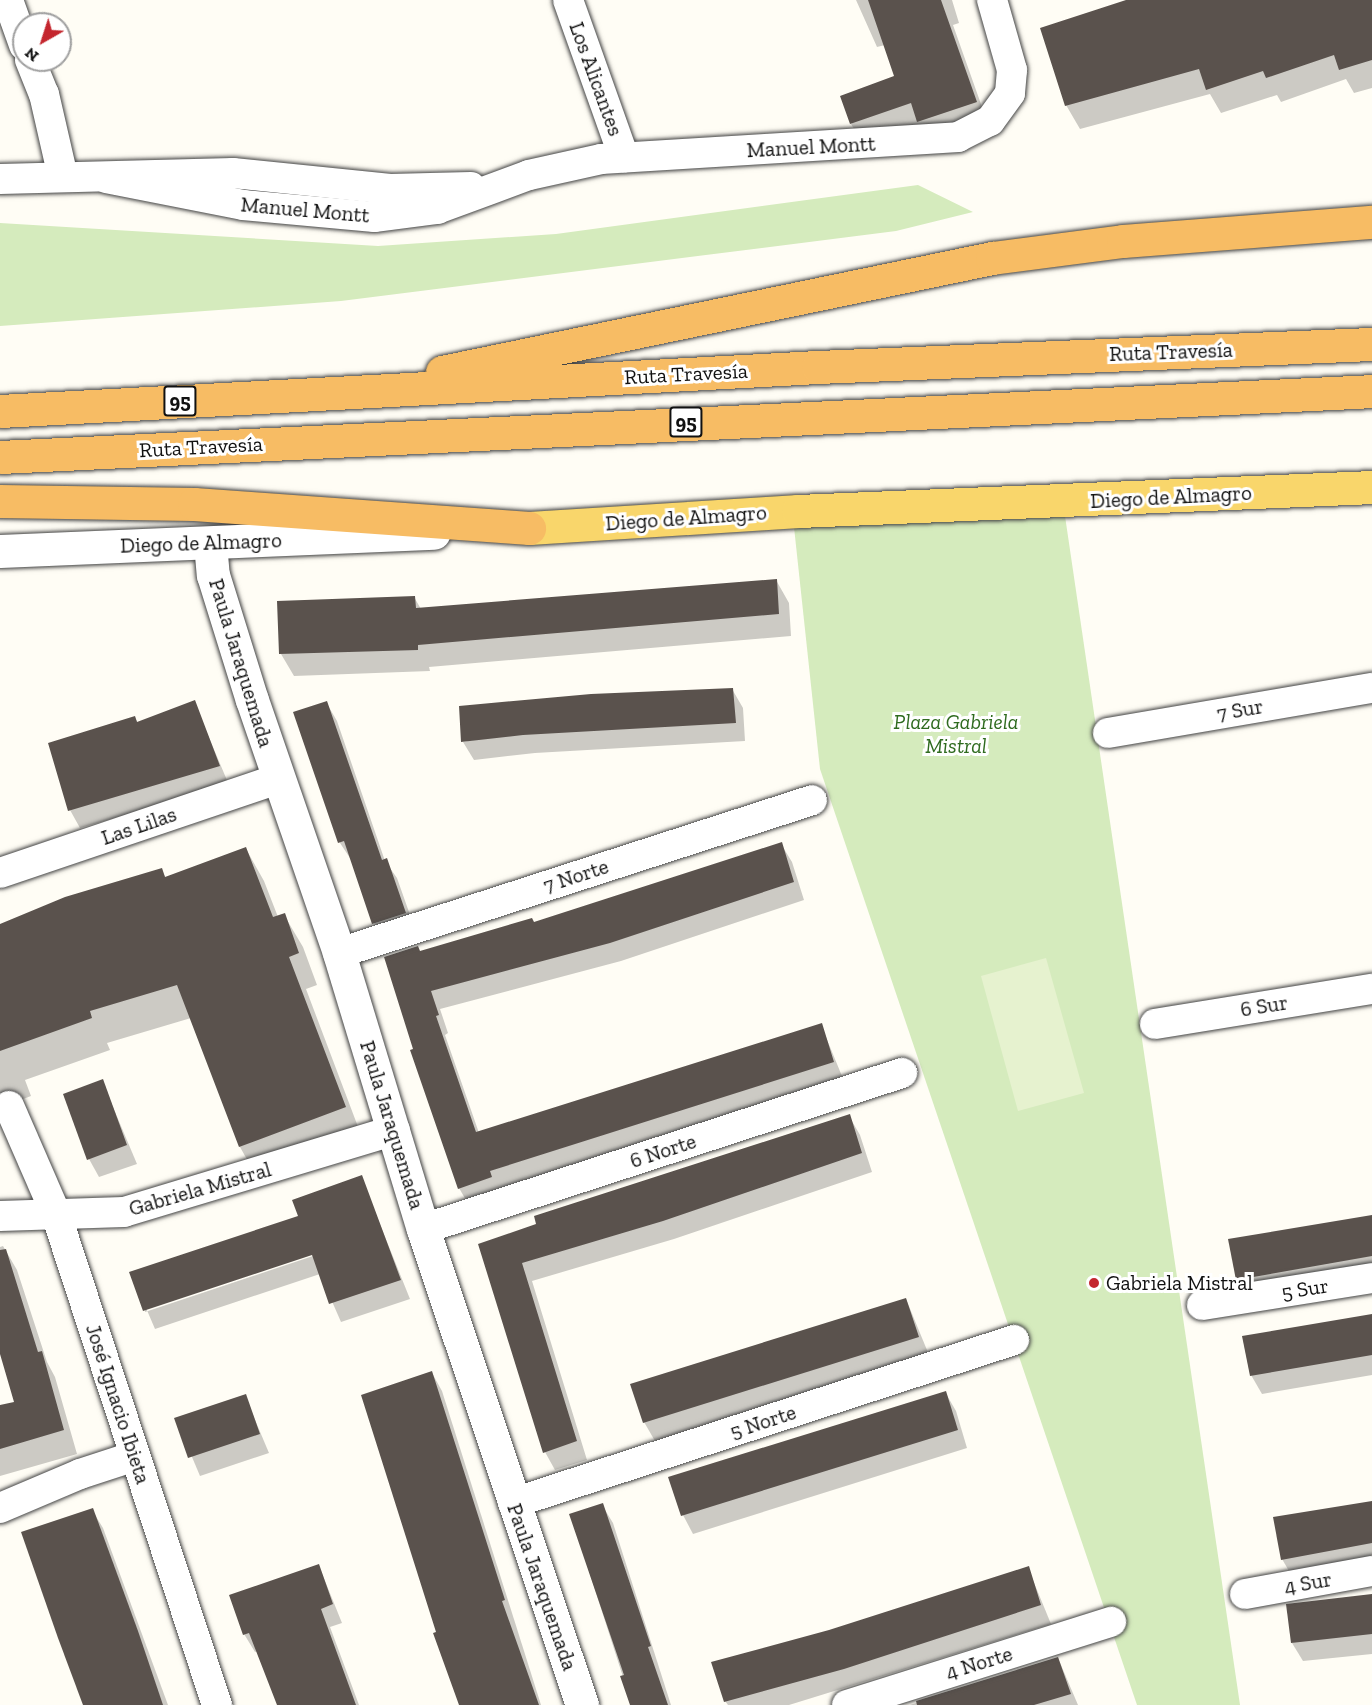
<!DOCTYPE html>
<html>
<head>
<meta charset="utf-8">
<style>
  body { margin:0 }
  #map { position:relative; width:1372px; height:1705px; overflow:hidden; background:#fffdf5; font-family:"Zilla Slab",serif }
  div>[style] { position:absolute }
  .green>* { inset:0; background:#d5ebbd }
  .pitch>* { inset:0; background:#e6f2cf }
  .shadow>* { inset:0; background:#0003 }
  .building>* { inset:0; background:#5a524d }
  .roads { filter:drop-shadow(0 0 2px #444) drop-shadow(0 0 2px #444) }
  .minor>* { height:30px; margin:-15px; padding:0 15px; transform-origin:15px; border-radius:15px; background:#fff }
  .tertiary>* { height:33px; margin:-16.5px; padding:0 16.5px; transform-origin:16.5px; border-radius:16.5px; background:#fff }
  .primary>* { height:33px; margin:-16.5px; padding:0 16.5px; transform-origin:16.5px; border-radius:16.5px; background:#f9d66b }
  .trunk>* { height:33px; margin:-16.5px; padding:0 16.5px; transform-origin:16.5px; border-radius:16.5px; background:#f7bc64 }
  .dots>* { width:16px; height:16px; translate:-50% -50%; box-sizing:border-box; border:3px solid #fff; border-radius:50% }
  span { translate:-50% -50%; white-space:nowrap; text-align:center; line-height:1.15; -webkit-text-stroke:6px #fff; paint-order:stroke }
  .shield-label span { padding:2px 4px; background:#fff; border:2px solid; border-radius:4px; -webkit-text-stroke-width:0 }
  .shield-label { font-size:20px; color:#111; font-weight:700 }
  .street-label { font-size:21px; color:#111 }
  .park-label { font-size:21px; color:#2f6b1f; font-style:italic }
  .poi-label { font-size:21px; color:#111 }
  .left { translate:0 -50%; text-align:left }
  .north { position:absolute; left:12px; top:12px; width:60px; height:60px; box-sizing:border-box; background:#fff; border:2px solid #a0a0a0; border-radius:50%; rotate:219deg; font-size:16px; font-weight:700; line-height:24px; text-align:center; color:#111 }
  .north::after { content:''; display:block; margin:auto; width:21px; height:27px; background:#c4262e; clip-path:polygon(50% 0,100% 100%,50% 72%,0 100%) }
</style>
</head>
<body>
<div id="map">
  <div class="green">
    <i style="clip-path:polygon(918px 185px,973px 212px,896px 231px,341px 301px,0 326px,0 223px,378px 246px,556px 234px)"></i>
    <i style="clip-path:polygon(1065px 516px,1240px 1705px,1137px 1705px,820px 769px,794px 527px)"></i>
  </div>
  <div class="pitch">
    <i style="clip-path:polygon(1046px 958px,1084px 1093px,1018px 1111px,981px 976px)"></i>
  </div>
  <div class="shadow">
    <i style="clip-path:polygon(856px 0,952px 0,959px 23px,953px 25px,988px 124px,864px 145px,851px 124px,896px 77px,885px 45px,877px 47px)"></i>
    <i style="clip-path:polygon(1133px 0,1372px 0,1372px 88px,1354px 93px,1346px 79px,1281px 102px,1277px 95px,1221px 113px,1210px 94px,1080px 129px,1066px 105px)"></i>
    <i style="clip-path:polygon(776px 580px,789px 603px,791px 636px,429px 667px,430px 671px,294px 676px,281px 654px,279px 602px,414px 597px,421px 609px)"></i>
    <i style="clip-path:polygon(732px 689px,743px 708px,745px 741px,535px 753px,474px 760px,463px 742px)"></i>
    <i style="clip-path:polygon(194px 702px,229px 785px,80px 828px,70px 810px,135px 718px,138px 723px)"></i>
    <i style="clip-path:polygon(326px 702px,337px 721px,385px 861px,397px 878px,416px 932px,384px 942px,374px 923px,352px 861px,340px 843px,295px 713px)"></i>
    <i style="clip-path:polygon(781px 844px,792px 862px,804px 900px,621px 961px,440px 1009px,448px 1033px,445px 1035px,479px 1133px,821px 1025px,844px 1081px,470px 1207px,459px 1188px,415px 1050px,420px 953px,534px 923px)"></i>
    <i style="clip-path:polygon(246px 849px,264px 881px,278px 917px,284px 915px,303px 947px,317px 985px,306px 989px,363px 1140px,258px 1179px,240px 1147px,191px 1018px,107px 1043px,110px 1050px,25px 1080px,31px 1096px,0 1108px,0 925px,161px 870px,166px 878px)"></i>
    <i style="clip-path:polygon(102px 1081px,137px 1164px,99px 1177px,89px 1159px)"></i>
    <i style="clip-path:polygon(849px 1116px,860px 1135px,872px 1172px,674px 1239px,532px 1281px,587px 1460px,555px 1470px,545px 1452px,480px 1245px)"></i>
    <i style="clip-path:polygon(evenodd,361px 1177px,410px 1299px,341px 1322px,320px 1274px,155px 1329px,131px 1273px,300px 1216px,294px 1200px,361px 1177px,318px 1252px,319px 1254px,145px 1312px,145px 1309px,318px 1252px)"></i>
    <i style="clip-path:polygon(1372px 1216px,1372px 1276px,1248px 1298px,1237px 1279px)"></i>
    <i style="clip-path:polygon(3px 1246px,17px 1270px,47px 1362px,55px 1377px,77px 1454px,0 1476px,0 1407px,16px 1403px,0 1349px,0 1247px)"></i>
    <i style="clip-path:polygon(906px 1299px,929px 1355px,655px 1441px,644px 1422px)"></i>
    <i style="clip-path:polygon(1372px 1315px,1372px 1375px,1262px 1394px,1251px 1375px)"></i>
    <i style="clip-path:polygon(432px 1373px,442px 1391px,541px 1705px,460px 1705px,438px 1633px)"></i>
    <i style="clip-path:polygon(945px 1392px,956px 1411px,967px 1448px,693px 1534px,683px 1515px)"></i>
    <i style="clip-path:polygon(245px 1396px,269px 1453px,200px 1476px,176px 1419px)"></i>
    <i style="clip-path:polygon(1372px 1502px,1372px 1564px,1293px 1578px,1282px 1559px)"></i>
    <i style="clip-path:polygon(602px 1505px,613px 1523px,671px 1705px,632px 1705px,571px 1515px)"></i>
    <i style="clip-path:polygon(92px 1510px,103px 1528px,168px 1705px,87px 1705px)"></i>
    <i style="clip-path:polygon(319px 1566px,342px 1623px,330px 1627px,359px 1705px,279px 1705px,258px 1651px,255px 1652px,244px 1634px)"></i>
    <i style="clip-path:polygon(1028px 1568px,1051px 1624px,789px 1705px,728px 1705px,725px 1701px,830px 1631px)"></i>
    <i style="clip-path:polygon(1372px 1596px,1372px 1654px,1303px 1661px,1292px 1643px)"></i>
    <i style="clip-path:polygon(1058px 1658px,1078px 1705px,910px 1705px)"></i>
  </div>
  <div class="building">
    <i style="clip-path:polygon(868px 0,941px 0,977px 102px,917px 122px,911px 103px,850px 124px,840px 96px,894px 76px)"></i>
    <i style="clip-path:polygon(1126px 0,1372px 0,1372px 60px,1339px 70px,1334px 55px,1266px 78px,1263px 71px,1206px 90px,1199px 69px,1065px 106px,1040px 28px)"></i>
    <i style="clip-path:polygon(777px 579px,779px 614px,418px 645px,418px 650px,279px 654px,277px 601px,415px 596px,416px 608px)"></i>
    <i style="clip-path:polygon(733px 688px,736px 723px,523px 735px,461px 742px,459px 706px,591px 694px)"></i>
    <i style="clip-path:polygon(195px 700px,220px 766px,68px 811px,48px 743px,135px 716px,137px 722px)"></i>
    <i style="clip-path:polygon(327px 701px,382px 860px,387px 858px,406px 913px,372px 924px,344px 841px,338px 843px,293px 712px)"></i>
    <i style="clip-path:polygon(782px 842px,794px 882px,610px 943px,431px 991px,439px 1015px,436px 1016px,476px 1132px,822px 1023px,834px 1062px,490px 1171px,492px 1177px,458px 1189px,410px 1050px,413px 1049px,384px 957px,418px 946px,420px 951px,532px 918px,534px 922px)"></i>
    <i style="clip-path:polygon(246px 847px,273px 917px,285px 913px,299px 953px,289px 957px,346px 1107px,239px 1147px,177px 985px,90px 1011px,92px 1018px,0 1051px,0 924px,65px 897px,162px 868px,165px 877px)"></i>
    <i style="clip-path:polygon(103px 1079px,127px 1145px,87px 1160px,63px 1094px)"></i>
    <i style="clip-path:polygon(850px 1114px,862px 1153px,663px 1221px,522px 1263px,577px 1441px,543px 1453px,478px 1244px,536px 1224px,534px 1216px)"></i>
    <i style="clip-path:polygon(362px 1175px,401px 1280px,329px 1304px,312px 1255px,143px 1311px,129px 1272px,298px 1216px,292px 1200px)"></i>
    <i style="clip-path:polygon(1372px 1215px,1372px 1256px,1236px 1280px,1228px 1239px)"></i>
    <i style="clip-path:polygon(6px 1249px,38px 1352px,42px 1351px,64px 1430px,0 1449px,0 1405px,14px 1402px,0 1354px,0 1250px)"></i>
    <i style="clip-path:polygon(906px 1298px,919px 1337px,643px 1423px,630px 1384px)"></i>
    <i style="clip-path:polygon(1372px 1314px,1372px 1355px,1250px 1376px,1242px 1336px)"></i>
    <i style="clip-path:polygon(432px 1371px,505px 1600px,502px 1601px,539px 1705px,459px 1705px,433px 1633px,436px 1632px,361px 1395px)"></i>
    <i style="clip-path:polygon(946px 1391px,958px 1430px,681px 1516px,668px 1477px)"></i>
    <i style="clip-path:polygon(246px 1394px,260px 1434px,188px 1458px,174px 1418px)"></i>
    <i style="clip-path:polygon(1372px 1501px,1372px 1543px,1281px 1560px,1273px 1517px)"></i>
    <i style="clip-path:polygon(603px 1503px,651px 1646px,648px 1647px,668px 1705px,630px 1705px,620px 1676px,624px 1675px,569px 1514px)"></i>
    <i style="clip-path:polygon(93px 1508px,138px 1631px,163px 1705px,83px 1705px,58px 1638px,21px 1532px)"></i>
    <i style="clip-path:polygon(319px 1564px,333px 1604px,321px 1609px,356px 1705px,277px 1705px,249px 1633px,243px 1635px,229px 1595px)"></i>
    <i style="clip-path:polygon(1029px 1566px,1041px 1605px,844px 1669px,724px 1702px,711px 1662px,829px 1630px)"></i>
    <i style="clip-path:polygon(1372px 1594px,1372px 1634px,1291px 1643px,1286px 1604px)"></i>
    <i style="clip-path:polygon(1058px 1657px,1071px 1694px,1034px 1705px,917px 1705px,916px 1701px)"></i>
  </div>
  <div class="roads">
    <div class="minor">
      <i style="left:8px;top:0;width:48px;rotate:70.4deg"></i>
      <i style="left:568px;top:0;width:167px;rotate:70.4deg"></i>
      <i style="left:30px;top:60px;width:37px;rotate:68deg"></i>
      <i style="left:44px;top:94px;width:85px;rotate:77.1deg"></i>
      <i style="left:106px;top:178px;width:140px;rotate:11.1deg"></i>
      <i style="left:243px;top:205px;width:132px;rotate:5.2deg"></i>
      <i style="left:374px;top:217px;width:64px;rotate:-7.2deg"></i>
      <i style="left:437px;top:209px;width:98px;rotate:-20.3deg"></i>
      <i style="left:529px;top:175px;width:74px;rotate:-12.5deg"></i>
      <i style="left:601px;top:159px;width:358px;rotate:-3.5deg"></i>
      <i style="left:958px;top:137px;width:36px;rotate:-27deg"></i>
      <i style="left:990px;top:121px;width:34px;rotate:-54deg"></i>
      <i style="left:1010px;top:93px;width:23px;rotate:-85deg"></i>
      <i style="left:1012px;top:70px;width:73px;rotate:-105.9deg"></i>
      <i style="left:0;top:179px;width:233px;rotate:-1.5deg"></i>
      <i style="left:233px;top:173px;width:158px;rotate:5.8deg"></i>
      <i style="left:390px;top:189px;width:81px;rotate:-1.4deg"></i>
      <i style="left:1108px;top:733px;width:268px;rotate:-9.7deg"></i>
      <i style="left:0;top:873px;width:293px;rotate:-18.7deg"></i>
      <i style="left:339px;top:953px;width:497px;rotate:-17.9deg"></i>
      <i style="left:1155px;top:1024px;width:220px;rotate:-9.2deg"></i>
      <i style="left:9px;top:1106px;width:118px;rotate:66.5deg"></i>
      <i style="left:56px;top:1214px;width:517px;rotate:71.85deg"></i>
      <i style="left:0;top:1216px;width:124px;rotate:-1.8deg"></i>
      <i style="left:124px;top:1212px;width:283px;rotate:-16.8deg"></i>
      <i style="left:423px;top:1229px;width:504px;rotate:-18.04deg"></i>
      <i style="left:1202px;top:1305px;width:172px;rotate:-9deg"></i>
      <i style="left:513px;top:1503px;width:527px;rotate:-18.02deg"></i>
      <i style="left:0;top:1508px;width:87px;rotate:-23deg"></i>
      <i style="left:80px;top:1474px;width:58px;rotate:-18.1deg"></i>
      <i style="left:1245px;top:1594px;width:129px;rotate:-10.3deg"></i>
      <i style="left:847px;top:1705px;width:277px;rotate:-17.5deg"></i>
    </div>
    <div class="tertiary">
      <i style="left:210px;top:543px;width:32px;rotate:85deg"></i>
      <i style="left:213px;top:575px;width:131px;rotate:72.7deg"></i>
      <i style="left:252px;top:700px;width:268px;rotate:71deg"></i>
      <i style="left:339px;top:953px;width:288px;rotate:73.1deg"></i>
      <i style="left:423px;top:1229px;width:502px;rotate:71.53deg"></i>
      <i style="left:0;top:551px;width:434px;rotate:-2.4deg"></i>
    </div>
    <div class="primary">
      <i style="left:529px;top:528px;width:270px;rotate:-3.6deg"></i>
      <i style="left:798px;top:511px;width:575px;rotate:-2.39deg"></i>
    </div>
    <div class="trunk">
      <i style="left:442px;top:372px;width:562px;rotate:-11.71deg"></i>
      <i style="left:992px;top:258px;width:132px;rotate:-7.4deg"></i>
      <i style="left:1123px;top:241px;width:250px;rotate:-4.4deg"></i>
      <i style="left:0;top:411px;width:819px;rotate:-3.08deg"></i>
      <i style="left:818px;top:367px;width:554px;rotate:-2.38deg"></i>
      <i style="left:0;top:457px;width:1374px;rotate:-2.75deg"></i>
      <i style="left:0;top:501px;width:194px;rotate:0.9deg"></i>
      <i style="left:194px;top:504px;width:336px;rotate:4.1deg"></i>
    </div>
  </div>
  <div class="dots">
    <i style="left:1094px;top:1283px;background:#c4262e"></i>
  </div>
  <div class="shield-label">
    <span style="left:180px;top:401px">95</span>
    <span style="left:686px;top:422px">95</span>
  </div>
  <div class="street-label">
    <span style="left:596px;top:79px;rotate:70deg">Los Alicantes</span>
    <span style="left:811px;top:147px;rotate:-3deg">Manuel Montt</span>
    <span style="left:305px;top:210px;rotate:5deg">Manuel Montt</span>
    <span style="left:1171px;top:352px;rotate:-2deg">Ruta Travesía</span>
    <span style="left:686px;top:374px;rotate:-3deg">Ruta Travesía</span>
    <span style="left:201px;top:447px;rotate:-3deg">Ruta Travesía</span>
    <span style="left:1171px;top:497px;rotate:-3deg">Diego de Almagro</span>
    <span style="left:686px;top:518px;rotate:-4deg">Diego de Almagro</span>
    <span style="left:201px;top:543px;rotate:-2deg">Diego de Almagro</span>
    <span style="left:241px;top:663px;rotate:73deg">Paula Jaraquemada</span>
    <span style="left:1240px;top:710px;rotate:-10deg">7 Sur</span>
    <span style="left:139px;top:826px;rotate:-19deg">Las Lilas</span>
    <span style="left:576px;top:876px;rotate:-18deg">7 Norte</span>
    <span style="left:1264px;top:1006px;rotate:-9deg">6 Sur</span>
    <span style="left:392px;top:1125px;rotate:73deg">Paula Jaraquemada</span>
    <span style="left:663px;top:1151px;rotate:-18deg">6 Norte</span>
    <span style="left:200px;top:1189px;rotate:-16deg">Gabriela Mistral</span>
    <span style="left:1305px;top:1289px;rotate:-9deg">5 Sur</span>
    <span style="left:118px;top:1404px;rotate:72deg">José Ignacio Ibieta</span>
    <span style="left:763px;top:1422px;rotate:-18deg">5 Norte</span>
    <span style="left:1308px;top:1583px;rotate:-10deg">4 Sur</span>
    <span style="left:542px;top:1587px;rotate:71deg">Paula Jaraquemada</span>
    <span style="left:979px;top:1663px;rotate:-17deg">4 Norte</span>
  </div>
  <div class="park-label">
    <span style="left:956px;top:734px">Plaza Gabriela<br>Mistral</span>
  </div>
  <div class="poi-label">
    <span class="left" style="left:1106px;top:1283px">Gabriela Mistral</span>
  </div>
  <div class="north">N</div>
</div>
</body>
</html>
